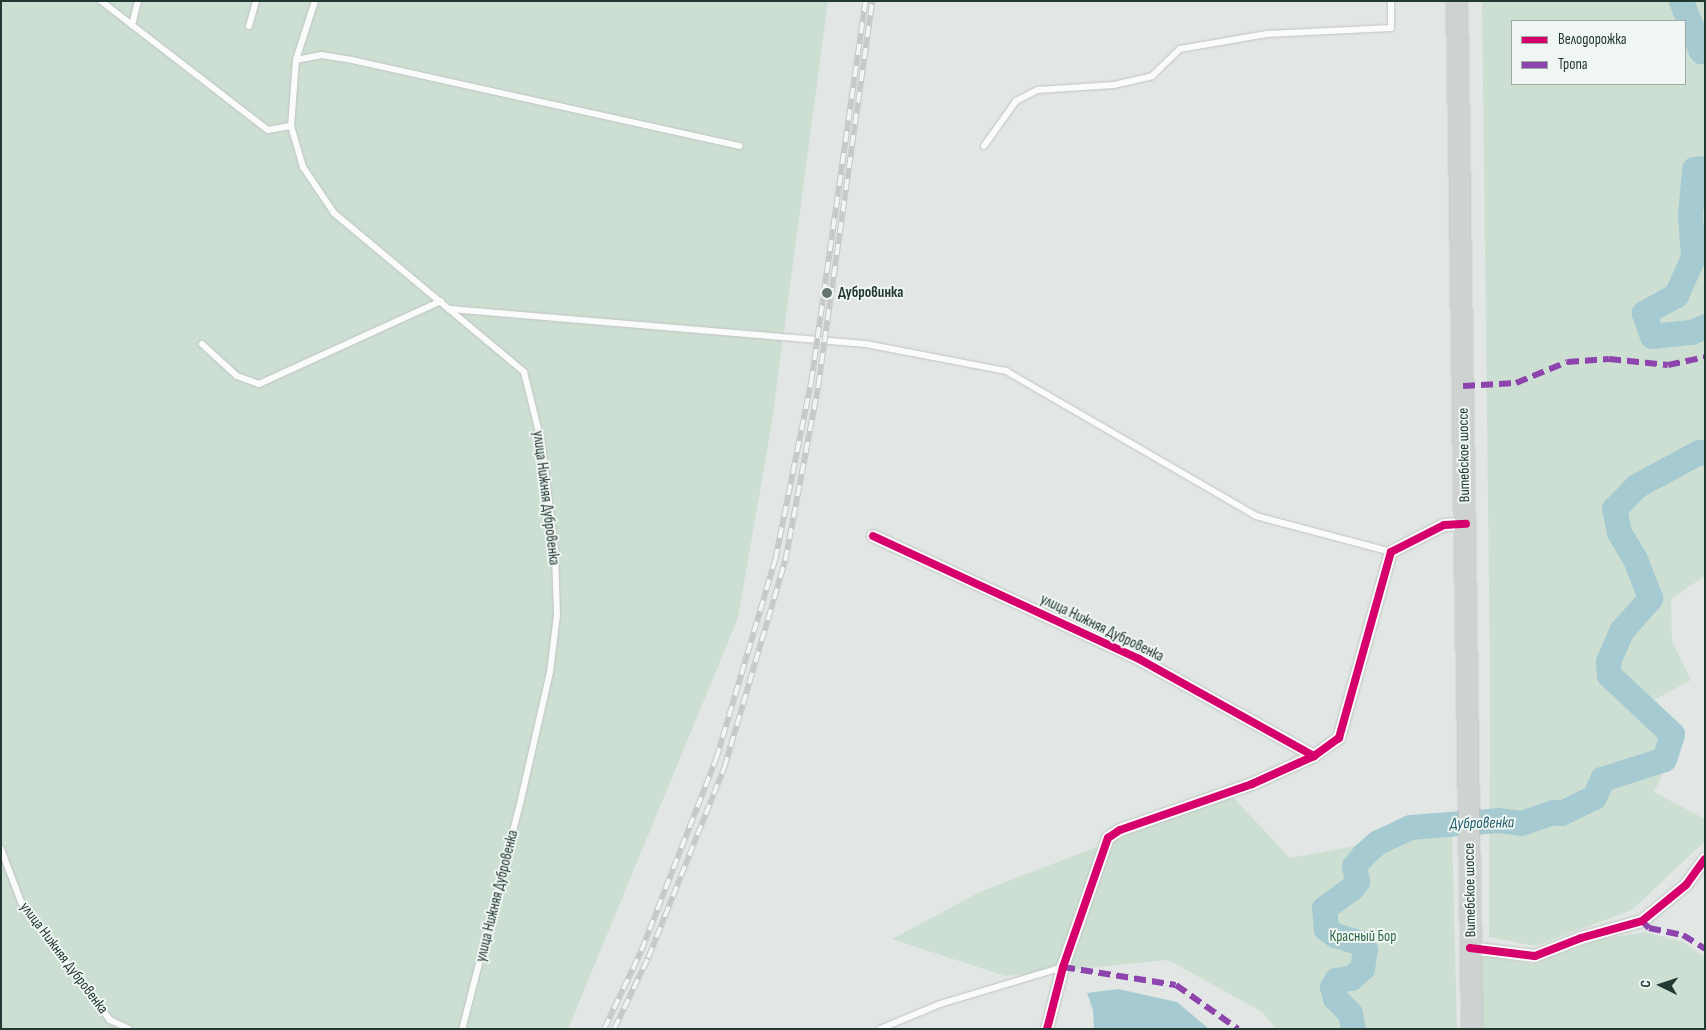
<!DOCTYPE html>
<html>
<head>
<meta charset="utf-8">
<style>
  body { margin:0 }
  #map { position:relative; width:1706px; height:1030px; overflow:hidden; background:#e2e7e5; font-family:"Sofia Sans Condensed",sans-serif }
  div>[style] { position:absolute }
  .green>* { inset:0; background:#cddfd3 }
  .water>* { inset:0; background:#a6cad1 }
  .river>* { height:25px; margin:-12.5px; padding:0 12.5px; transform-origin:12.5px; border-radius:12.5px; background:#a6cad1 }
  .roads { filter:drop-shadow(0 0 1px #bfc4c2) drop-shadow(0 0 1px #bfc4c2) }
  .lane>* { height:6px; margin:-3px; padding:0 3px; transform-origin:3px; border-radius:3px; background:#fbfbfb }
  .street>* { height:12px; margin:-6px; padding:0 6px; transform-origin:6px; border-radius:6px; background:#fbfbfb }
  .primary>* { height:20px; margin:-10px; padding:0 10px; transform-origin:10px; border-radius:10px; background:#ced3d2 }
  .rail>* { height:5.5px; margin-top:-2.75px; transform-origin:0; background:repeating-linear-gradient(90deg,#f0f6f3 0 11px,#c6c9c8 0 22px); box-sizing:border-box; border-block:1px solid #c6c9c8 }
  .quiet>* { height:6px; margin-top:-3px; transform-origin:0; background:repeating-linear-gradient(90deg,#8e44ad 0 12px,transparent 0 18px) }
  .cycleway>* { height:8px; margin:-4px; padding:0 4px; transform-origin:4px; border-radius:4px; background:#d6006c }
  .dots>* { width:14px; height:14px; translate:-50% -50%; box-sizing:border-box; border:2px solid #f0f6f3; border-radius:50% }
  span { translate:-50% -50%; white-space:nowrap; text-align:center; line-height:1.15; -webkit-text-stroke:4px #f0f6f3; paint-order:stroke }
  .poi-label { font-size:15px; color:#223833; font-weight:700 }
  .left { translate:0 -50%; text-align:left }
  .street-label { font-size:15px; color:#223833 }
  .park-label { font-size:15px; color:#316a49 }
  .water-label { font-size:16px; color:#235e6d; font-style:italic }
  .frame { position:absolute; inset:0; border:2px solid #223833; pointer-events:none }
  .legend { position:absolute; left:1511px; top:20px; width:175px; height:65px; box-sizing:border-box; background:#f0f6f3; border:1px solid #9eaaa6; margin:0; padding:6px 9px; list-style:none; font-size:15px; color:#223833 }
  .legend li { display:flex; align-items:center; gap:10px; height:25px }
  .legend b { width:25px; border:1px solid #9eaaa6 }
  .north { position:absolute; left:1636px; top:960px; width:50px; height:50px; -webkit-text-stroke:4px #f0f6f3; paint-order:stroke; rotate:274deg; font-size:14px; font-weight:700; line-height:20px; text-align:center; color:#223833 }
  .north::after { content:''; display:block; margin:auto; width:18px; height:22px; background:#223833; clip-path:polygon(50% 0,100% 100%,50% 72%,0 100%) }
</style>
</head>
<body>
<div id="map">
  <div class="green">
    <i style="clip-path:polygon(1px 1px,828px 1px,772px 422px,738px 618px,568px 1029px,1px 1029px)"></i>
    <i style="clip-path:polygon(evenodd,1482px 1px,1705px 1px,1705px 576px,1671px 599px,1672px 641px,1691px 680px,1654px 700px,1681px 736px,1654px 792px,1705px 819px,1705px 841px,1632px 910px,1535px 946px,1489px 937px,1490px 672px,1482px 1px,1685px 21px,1685px 84px,1512px 84px,1512px 21px,1685px 21px)"></i>
    <i style="clip-path:polygon(1231px 795px,1290px 858px,1452px 828px,1457px 1029px,1276px 1029px,1262px 1012px,1168px 960px,1005px 976px,892px 939px,980px 892px)"></i>
    <i style="clip-path:polygon(1645px 932px,1683px 942px,1705px 957px,1705px 1029px,1479px 1029px,1477px 954px,1532px 964px,1596px 940px)"></i>
  </div>
  <div class="water">
    <i style="clip-path:polygon(1118px 989px,1177px 1002px,1209px 1029px,1094px 1029px,1093px 1010px,1087px 993px)"></i>
  </div>
  <div class="river">
    <i style="left:1681px;top:1px;width:54px;rotate:68.2deg"></i>
    <i style="left:1701px;top:51px;width:4px"></i>
    <i style="left:1705px;top:168px;width:11px;rotate:175deg"></i>
    <i style="left:1694px;top:169px;width:46px;rotate:95deg"></i>
    <i style="left:1690px;top:215px;width:42px;rotate:85.9deg"></i>
    <i style="left:1693px;top:257px;width:42px;rotate:114.1deg"></i>
    <i style="left:1676px;top:295px;width:37px;rotate:151deg"></i>
    <i style="left:1644px;top:313px;width:24px;rotate:71deg"></i>
    <i style="left:1652px;top:336px;width:39px;rotate:-6deg"></i>
    <i style="left:1691px;top:332px;width:15px;rotate:-23deg"></i>
    <i style="left:1353px;top:1029px;width:16px;rotate:-101deg"></i>
    <i style="left:1350px;top:1013px;width:21px;rotate:-135deg"></i>
    <i style="left:1335px;top:998px;width:11px;rotate:-105deg"></i>
    <i style="left:1332px;top:987px;width:8px;rotate:-60deg"></i>
    <i style="left:1336px;top:980px;width:15px;rotate:-8deg"></i>
    <i style="left:1351px;top:978px;width:15px;rotate:-42deg"></i>
    <i style="left:1362px;top:968px;width:19px;rotate:-81deg"></i>
    <i style="left:1365px;top:949px;width:7px;rotate:-124deg"></i>
    <i style="left:1361px;top:943px;width:27px;rotate:-163deg"></i>
    <i style="left:1335px;top:935px;width:11px;rotate:-146deg"></i>
    <i style="left:1326px;top:929px;width:21px;rotate:-95deg"></i>
    <i style="left:1324px;top:908px;width:34px;rotate:-36deg"></i>
    <i style="left:1352px;top:888px;width:9px;rotate:-54deg"></i>
    <i style="left:1357px;top:881px;width:15px;rotate:-101deg"></i>
    <i style="left:1354px;top:866px;width:16px;rotate:-50deg"></i>
    <i style="left:1364px;top:854px;width:18px;rotate:-41deg"></i>
    <i style="left:1378px;top:842px;width:35px;rotate:-25deg"></i>
    <i style="left:1410px;top:827px;width:88px;rotate:-4.5deg"></i>
    <i style="left:1498px;top:820px;width:23px;rotate:7deg"></i>
    <i style="left:1521px;top:823px;width:34px;rotate:-19deg"></i>
    <i style="left:1553px;top:812px;width:8px;rotate:7deg"></i>
    <i style="left:1561px;top:813px;width:37px;rotate:-26deg"></i>
    <i style="left:1594px;top:797px;width:20px;rotate:-66deg"></i>
    <i style="left:1602px;top:779px;width:65px;rotate:-17.9deg"></i>
    <i style="left:1664px;top:759px;width:26px;rotate:-72deg"></i>
    <i style="left:1672px;top:734px;width:86px;rotate:-136.9deg"></i>
    <i style="left:1609px;top:675px;width:14px;rotate:-94deg"></i>
    <i style="left:1608px;top:661px;width:34px;rotate:-66deg"></i>
    <i style="left:1622px;top:630px;width:43px;rotate:-48.8deg"></i>
    <i style="left:1650px;top:598px;width:42px;rotate:-111deg"></i>
    <i style="left:1635px;top:559px;width:31px;rotate:-121deg"></i>
    <i style="left:1619px;top:532px;width:24px;rotate:-102deg"></i>
    <i style="left:1614px;top:509px;width:32px;rotate:-46deg"></i>
    <i style="left:1636px;top:486px;width:72px;rotate:-28.4deg"></i>
    <i style="left:1699px;top:452px;width:6px;rotate:9deg"></i>
  </div>
  <div class="roads">
    <div class="lane">
      <i style="left:101px;top:1px;width:211px;rotate:37.7deg"></i>
      <i style="left:268px;top:130px;width:23px;rotate:-10deg"></i>
      <i style="left:315px;top:1px;width:62px;rotate:107.9deg"></i>
      <i style="left:296px;top:60px;width:66px;rotate:94.3deg"></i>
      <i style="left:291px;top:126px;width:43px;rotate:73.7deg"></i>
      <i style="left:303px;top:167px;width:55px;rotate:56deg"></i>
      <i style="left:334px;top:213px;width:248px;rotate:39.9deg"></i>
      <i style="left:524px;top:372px;width:75px;rotate:76.1deg"></i>
      <i style="left:542px;top:445px;width:108px;rotate:83.1deg"></i>
      <i style="left:555px;top:552px;width:63px;rotate:88.2deg"></i>
      <i style="left:557px;top:615px;width:57px;rotate:97deg"></i>
      <i style="left:550px;top:672px;width:131px;rotate:102.8deg"></i>
      <i style="left:521px;top:800px;width:236px;rotate:104.4deg"></i>
      <i style="left:132px;top:25px;width:25px;rotate:-76deg"></i>
      <i style="left:249px;top:26px;width:26px;rotate:-74deg"></i>
      <i style="left:296px;top:60px;width:25px;rotate:-11deg"></i>
      <i style="left:321px;top:55px;width:31px;rotate:9deg"></i>
      <i style="left:352px;top:60px;width:397px;rotate:12.5deg"></i>
      <i style="left:984px;top:146px;width:55px;rotate:-54.6deg"></i>
      <i style="left:1016px;top:101px;width:25px;rotate:-27deg"></i>
      <i style="left:1038px;top:90px;width:76px;rotate:-3.8deg"></i>
      <i style="left:1114px;top:85px;width:39px;rotate:-13deg"></i>
      <i style="left:1152px;top:76px;width:39px;rotate:-44deg"></i>
      <i style="left:1180px;top:49px;width:88px;rotate:-9.8deg"></i>
      <i style="left:1267px;top:34px;width:124px;rotate:-2.8deg"></i>
      <i style="left:1391px;top:28px;width:27px;rotate:-90deg"></i>
      <i style="left:450px;top:309px;width:417px;rotate:4.8deg"></i>
      <i style="left:866px;top:344px;width:143px;rotate:10.9deg"></i>
      <i style="left:1006px;top:371px;width:289px;rotate:30.1deg"></i>
      <i style="left:1256px;top:516px;width:140px;rotate:14.9deg"></i>
      <i style="left:202px;top:344px;width:47px;rotate:42.4deg"></i>
      <i style="left:237px;top:376px;width:23px;rotate:20deg"></i>
      <i style="left:259px;top:384px;width:200px;rotate:-24.5deg"></i>
      <i style="left:1px;top:849px;width:57px;rotate:69.3deg"></i>
      <i style="left:21px;top:902px;width:148px;rotate:53deg"></i>
      <i style="left:110px;top:1020px;width:21px;rotate:25deg"></i>
      <i style="left:880px;top:1029px;width:65px;rotate:-22.6deg"></i>
      <i style="left:940px;top:1004px;width:128px;rotate:-16.7deg"></i>
    </div>
    <div class="street">
      <i style="left:873px;top:536px;width:293px;rotate:24.8deg"></i>
      <i style="left:1139px;top:659px;width:200px;rotate:29deg"></i>
      <i style="left:1470px;top:948px;width:65px;rotate:7deg"></i>
      <i style="left:1535px;top:956px;width:49px;rotate:-21.4deg"></i>
      <i style="left:1581px;top:938px;width:63px;rotate:-15.6deg"></i>
      <i style="left:1642px;top:921px;width:57px;rotate:-39.3deg"></i>
      <i style="left:1686px;top:885px;width:32px;rotate:-54deg"></i>
      <i style="left:1047px;top:1029px;width:64px;rotate:-75.5deg"></i>
      <i style="left:1063px;top:967px;width:137px;rotate:-70.8deg"></i>
      <i style="left:1108px;top:838px;width:14px;rotate:-34deg"></i>
      <i style="left:1120px;top:830px;width:140px;rotate:-19.2deg"></i>
      <i style="left:1252px;top:784px;width:68px;rotate:-24.3deg"></i>
      <i style="left:1314px;top:756px;width:31px;rotate:-36deg"></i>
      <i style="left:1339px;top:738px;width:193px;rotate:-74.4deg"></i>
      <i style="left:1391px;top:552px;width:59px;rotate:-27deg"></i>
      <i style="left:1444px;top:525px;width:22px;rotate:-3deg"></i>
    </div>
    <div class="primary">
      <i style="left:1457px;top:1px;width:1028px;rotate:89.16deg"></i>
    </div>
  </div>
  <div class="rail">
    <i style="left:604px;top:1029px;width:86px;rotate:-64.6deg"></i>
    <i style="left:641px;top:951px;width:206px;rotate:-68.7deg"></i>
    <i style="left:716px;top:759px;width:208px;rotate:-73.5deg"></i>
    <i style="left:775px;top:560px;width:182px;rotate:-78.6deg"></i>
    <i style="left:811px;top:382px;width:385px;rotate:-81.9deg"></i>
    <i style="left:614px;top:1029px;width:79px;rotate:-64.4deg"></i>
    <i style="left:648px;top:958px;width:205px;rotate:-68.2deg"></i>
    <i style="left:724px;top:768px;width:216px;rotate:-73.6deg"></i>
    <i style="left:785px;top:561px;width:178px;rotate:-79.3deg"></i>
    <i style="left:818px;top:386px;width:389px;rotate:-82deg"></i>
  </div>
  <div class="quiet">
    <i style="left:1463px;top:386px;width:53px;rotate:-3.2deg"></i>
    <i style="left:1516px;top:383px;width:55px;rotate:-22.4deg"></i>
    <i style="left:1567px;top:362px;width:42px;rotate:-4.1deg"></i>
    <i style="left:1609px;top:359px;width:59px;rotate:5.8deg"></i>
    <i style="left:1668px;top:365px;width:38px;rotate:-12deg"></i>
    <i style="left:1642px;top:921px;width:10px;rotate:45deg"></i>
    <i style="left:1649px;top:928px;width:35px;rotate:12deg"></i>
    <i style="left:1683px;top:935px;width:26px;rotate:32deg"></i>
    <i style="left:1063px;top:967px;width:114px;rotate:9.1deg"></i>
    <i style="left:1176px;top:985px;width:76px;rotate:35.4deg"></i>
  </div>
  <div class="cycleway">
    <i style="left:873px;top:536px;width:293px;rotate:24.8deg"></i>
    <i style="left:1139px;top:659px;width:200px;rotate:29deg"></i>
    <i style="left:1470px;top:948px;width:65px;rotate:7deg"></i>
    <i style="left:1535px;top:956px;width:49px;rotate:-21.4deg"></i>
    <i style="left:1581px;top:938px;width:63px;rotate:-15.6deg"></i>
    <i style="left:1642px;top:921px;width:57px;rotate:-39.3deg"></i>
    <i style="left:1686px;top:885px;width:32px;rotate:-54deg"></i>
    <i style="left:1047px;top:1029px;width:64px;rotate:-75.5deg"></i>
    <i style="left:1063px;top:967px;width:137px;rotate:-70.8deg"></i>
    <i style="left:1108px;top:838px;width:14px;rotate:-34deg"></i>
    <i style="left:1120px;top:830px;width:140px;rotate:-19.2deg"></i>
    <i style="left:1252px;top:784px;width:68px;rotate:-24.3deg"></i>
    <i style="left:1314px;top:756px;width:31px;rotate:-36deg"></i>
    <i style="left:1339px;top:738px;width:193px;rotate:-74.4deg"></i>
    <i style="left:1391px;top:552px;width:59px;rotate:-27deg"></i>
    <i style="left:1444px;top:525px;width:22px;rotate:-3deg"></i>
  </div>
  <div class="dots">
    <i style="left:827px;top:293px;background:#657571"></i>
  </div>
  <div class="poi-label">
    <span class="left" style="left:838px;top:293px">Дубровинка</span>
  </div>
  <div class="street-label">
    <span style="left:1464px;top:455px;rotate:-91deg">Витебское шоссе</span>
    <span style="left:546px;top:498px;rotate:83deg">улица Нижняя Дубровенка</span>
    <span style="left:1102px;top:628px;rotate:26deg">улица Нижняя Дубровенка</span>
    <span style="left:1470px;top:890px;rotate:-91deg">Витебское шоссе</span>
    <span style="left:497px;top:896px;rotate:-76deg">улица Нижняя Дубровенка</span>
    <span style="left:64px;top:958px;rotate:53deg">улица Нижняя Дубровенка</span>
  </div>
  <div class="park-label">
    <span style="left:1363px;top:937px">Красный Бор</span>
  </div>
  <div class="water-label">
    <span style="left:1482px;top:824px;rotate:-1deg">Дубровенка</span>
  </div>
  <div class="frame"></div>
  <ul class="legend">
  <li><b style="height:6px;background:#d6006c"></b>Велодорожка</li>
  <li><b style="height:6px;background:#8e44ad"></b>Тропа</li>
  </ul>
  <div class="north">С</div>
</div>
</body>
</html>
